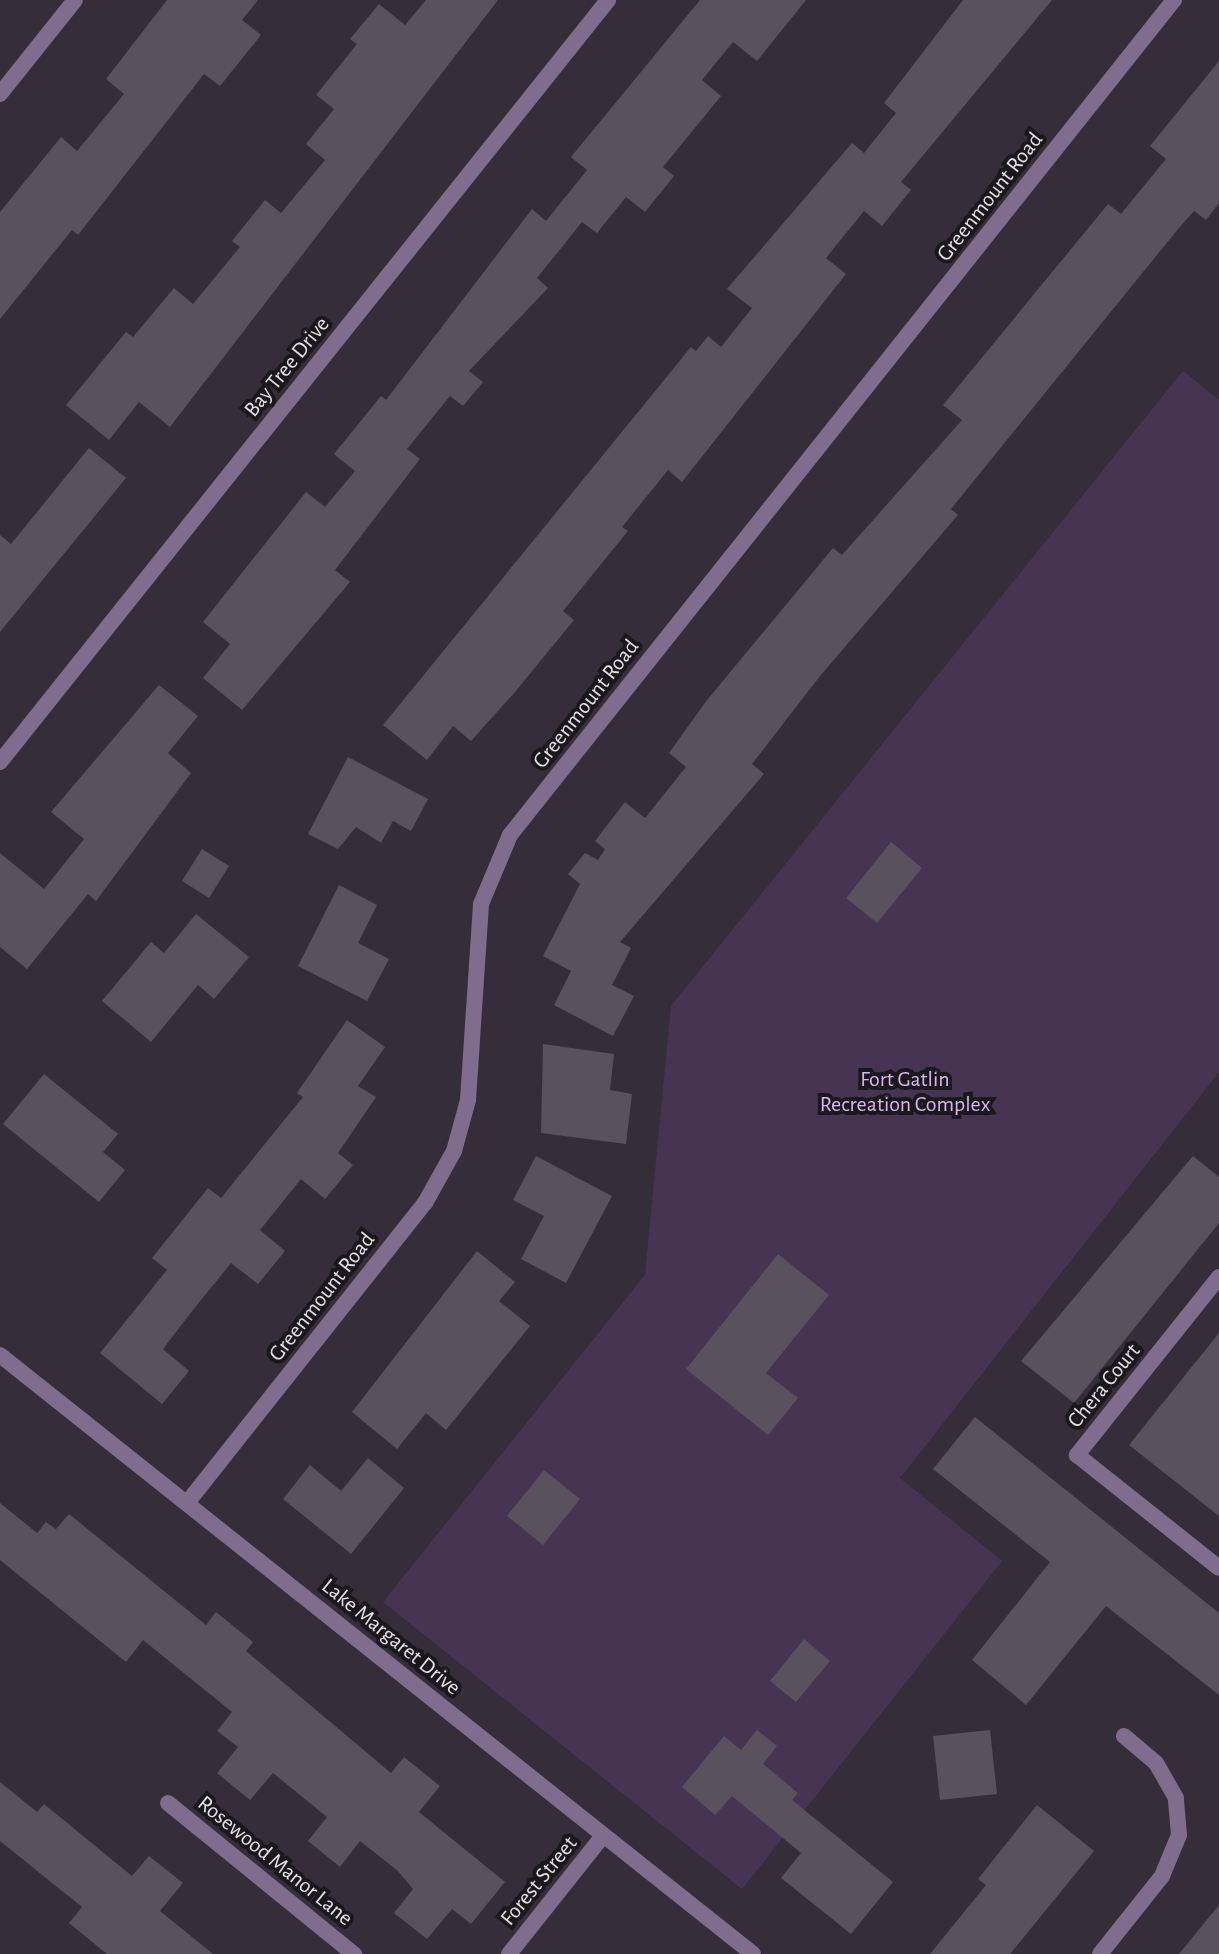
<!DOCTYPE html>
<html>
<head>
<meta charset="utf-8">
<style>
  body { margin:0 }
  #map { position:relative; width:1219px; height:1954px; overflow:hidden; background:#352e3a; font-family:"Alegreya Sans",sans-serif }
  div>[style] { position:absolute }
  .green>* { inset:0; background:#473452 }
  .building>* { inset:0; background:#59515d }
  .minor>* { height:16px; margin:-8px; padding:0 8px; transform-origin:8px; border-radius:8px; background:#806c8c }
  .tertiary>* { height:16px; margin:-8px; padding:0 8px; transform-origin:8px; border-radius:8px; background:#806c8c }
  span { translate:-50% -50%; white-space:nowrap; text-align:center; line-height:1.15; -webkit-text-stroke:8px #1b181d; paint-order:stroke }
  .street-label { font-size:22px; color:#e6e1e9 }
  .park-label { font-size:22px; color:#d9b4ef }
</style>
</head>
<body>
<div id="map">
  <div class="green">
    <i style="clip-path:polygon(1183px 371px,1219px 400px,1219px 1072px,900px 1478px,1002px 1561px,742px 1889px,383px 1602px,645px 1275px,671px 1006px)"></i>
  </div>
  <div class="building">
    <i style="clip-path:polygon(167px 0,258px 0,242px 20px,261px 35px,220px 86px,204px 74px,78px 235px,72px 230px,0 319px,0 212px,61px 137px,77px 151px,124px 94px,106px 79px)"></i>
    <i style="clip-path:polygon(426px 0,498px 0,170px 427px,139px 402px,109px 440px,66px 405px,126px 332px,133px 337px,174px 288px,193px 304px,240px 247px,232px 241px,265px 200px,281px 213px,325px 160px,306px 144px,334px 109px,316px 95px,357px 44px,350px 39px,379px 4px,405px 25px)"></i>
    <i style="clip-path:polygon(700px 0,806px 0,757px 61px,733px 42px,702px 80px,721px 96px,663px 167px,674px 176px,645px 212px,626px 197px,597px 233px,582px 222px,537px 278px,548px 288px,469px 371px,483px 382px,463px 406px,450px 396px,407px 449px,420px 459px,335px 570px,350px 582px,242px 710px,203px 678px,230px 644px,203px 622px,306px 492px,325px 507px,355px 471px,334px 454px,381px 396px,386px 400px,532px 209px,546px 221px,587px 170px,571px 157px)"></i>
    <i style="clip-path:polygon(963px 0,1052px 0,901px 182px,911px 190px,882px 226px,864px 211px,826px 258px,846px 274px,682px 482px,668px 470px,622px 527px,628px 531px,563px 611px,574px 620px,515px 692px,471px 741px,453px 726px,427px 760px,383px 725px,691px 347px,696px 351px,708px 336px,721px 347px,752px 308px,727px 289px,852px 143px,864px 153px,896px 113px,884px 103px)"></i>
    <i style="clip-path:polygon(1219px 61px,1219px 203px,1206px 220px,1194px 211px,1178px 229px,951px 509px,958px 515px,820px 676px,752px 764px,764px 774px,620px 942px,631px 948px,612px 985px,634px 996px,613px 1036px,554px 1005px,571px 971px,543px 956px,580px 884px,568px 874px,585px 853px,598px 860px,605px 849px,595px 841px,625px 802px,645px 818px,686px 767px,669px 753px,707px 700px,833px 548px,842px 555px,962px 420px,943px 405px,1108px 204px,1121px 214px,1166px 159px,1150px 146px)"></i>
    <i style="clip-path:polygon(89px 448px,126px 478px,0 632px,0 535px,11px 544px)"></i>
    <i style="clip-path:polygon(159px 685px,198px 716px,168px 753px,191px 773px,96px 901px,88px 894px,27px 969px,0 947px,0 853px,44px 889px,84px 839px,51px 812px)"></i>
    <i style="clip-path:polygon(348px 757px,428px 799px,411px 831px,393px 821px,381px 843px,356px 827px,338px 849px,308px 834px)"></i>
    <i style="clip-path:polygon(891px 842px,922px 868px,877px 923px,846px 898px)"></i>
    <i style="clip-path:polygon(202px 849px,229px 866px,209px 898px,182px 881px)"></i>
    <i style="clip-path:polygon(339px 885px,377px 905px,358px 943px,389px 959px,367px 1001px,298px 966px)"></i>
    <i style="clip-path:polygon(196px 914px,249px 957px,214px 999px,198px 985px,151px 1042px,102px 1001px,151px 942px,164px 953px)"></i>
    <i style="clip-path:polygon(347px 1020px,385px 1047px,358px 1086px,376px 1097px,338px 1153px,353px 1165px,325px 1199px,301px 1179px,260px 1230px,285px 1251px,258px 1284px,231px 1263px,189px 1315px,163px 1349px,189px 1371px,162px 1404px,100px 1353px,167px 1270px,152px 1258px,208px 1188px,221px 1198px,303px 1097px,297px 1093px)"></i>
    <i style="clip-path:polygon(543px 1044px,614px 1054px,610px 1090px,632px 1094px,626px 1144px,541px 1133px)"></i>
    <i style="clip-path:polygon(44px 1074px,118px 1134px,103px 1152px,125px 1170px,99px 1202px,3px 1124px)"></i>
    <i style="clip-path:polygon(536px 1156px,612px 1196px,566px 1283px,521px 1259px,544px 1216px,513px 1200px)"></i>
    <i style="clip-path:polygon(1193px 1156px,1219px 1177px,1219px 1223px,1074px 1403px,1021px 1361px)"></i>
    <i style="clip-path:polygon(477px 1251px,515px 1282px,499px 1301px,530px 1326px,446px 1430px,426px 1413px,397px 1449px,352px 1412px)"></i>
    <i style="clip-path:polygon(778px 1254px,829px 1295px,766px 1373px,798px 1398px,768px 1435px,686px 1369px)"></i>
    <i style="clip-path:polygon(1219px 1333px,1219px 1516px,1129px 1445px)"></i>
    <i style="clip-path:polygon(975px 1417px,1219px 1613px,1219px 1695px,1106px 1606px,1026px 1705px,972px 1660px,1050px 1562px,933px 1469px)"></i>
    <i style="clip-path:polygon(368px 1458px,404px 1488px,351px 1554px,283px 1499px,310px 1465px,341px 1491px)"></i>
    <i style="clip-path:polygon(544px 1470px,580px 1499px,543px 1545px,507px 1516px)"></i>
    <i style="clip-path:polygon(0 1503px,37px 1533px,46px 1522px,56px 1529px,69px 1514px,206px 1625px,216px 1612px,253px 1642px,246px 1651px,391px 1773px,404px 1757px,440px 1786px,419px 1812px,505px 1882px,471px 1924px,452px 1909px,427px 1939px,394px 1913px,413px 1889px,398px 1871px,360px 1841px,340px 1867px,308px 1841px,327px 1817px,273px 1773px,250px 1800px,217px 1773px,238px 1747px,217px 1731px,232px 1712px,143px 1640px,126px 1662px,0 1560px)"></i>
    <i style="clip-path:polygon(804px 1639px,830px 1661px,796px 1702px,770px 1681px)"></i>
    <i style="clip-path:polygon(757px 1730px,777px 1746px,763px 1764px,798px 1793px,792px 1800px,893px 1882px,851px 1934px,781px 1878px,801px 1853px,732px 1796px,715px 1815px,682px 1787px,724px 1736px,741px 1750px)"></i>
    <i style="clip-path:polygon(990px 1730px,997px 1794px,940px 1800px,933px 1736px)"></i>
    <i style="clip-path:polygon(0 1782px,37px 1812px,44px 1804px,132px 1876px,149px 1856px,183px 1883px,160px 1911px,213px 1954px,107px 1954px,69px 1923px,82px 1907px,0 1841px)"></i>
    <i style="clip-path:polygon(1037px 1805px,1094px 1851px,1010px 1954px,930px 1954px,986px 1885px,978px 1879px)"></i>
    <i style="clip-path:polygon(1219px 1905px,1219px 1954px,1179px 1954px)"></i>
  </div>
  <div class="minor">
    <i style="left:0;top:94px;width:120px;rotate:-51.4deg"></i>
    <i style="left:0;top:762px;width:975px;rotate:-51.41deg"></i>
    <i style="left:1219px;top:1277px;width:228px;rotate:128.6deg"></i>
    <i style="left:1077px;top:1455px;width:181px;rotate:38.5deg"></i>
    <i style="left:187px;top:1503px;width:383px;rotate:-51.6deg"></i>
    <i style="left:425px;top:1203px;width:60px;rotate:-60.9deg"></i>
    <i style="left:454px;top:1151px;width:53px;rotate:-74.6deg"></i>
    <i style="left:468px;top:1100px;width:196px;rotate:-86.2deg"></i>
    <i style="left:481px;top:904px;width:75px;rotate:-67.2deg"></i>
    <i style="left:510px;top:835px;width:1067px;rotate:-51.51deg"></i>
    <i style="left:168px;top:1803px;width:240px;rotate:39.1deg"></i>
    <i style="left:509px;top:1954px;width:151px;rotate:-51.5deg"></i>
    <i style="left:1100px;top:1954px;width:100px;rotate:-51.5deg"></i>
    <i style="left:1162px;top:1876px;width:44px;rotate:-67.5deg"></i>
    <i style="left:1179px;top:1835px;width:37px;rotate:-95deg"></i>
    <i style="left:1176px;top:1798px;width:40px;rotate:-119.7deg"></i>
    <i style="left:1156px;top:1763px;width:42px;rotate:-139.8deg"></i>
  </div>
  <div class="tertiary">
    <i style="left:0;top:1355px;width:962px;rotate:38.5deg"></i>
  </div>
  <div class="street-label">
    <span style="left:990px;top:197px;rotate:-52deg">Greenmount Road</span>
    <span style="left:287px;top:367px;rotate:-51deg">Bay Tree Drive</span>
    <span style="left:586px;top:704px;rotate:-52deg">Greenmount Road</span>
    <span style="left:322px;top:1297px;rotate:-52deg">Greenmount Road</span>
    <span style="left:1104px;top:1386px;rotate:-51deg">Chera Court</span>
    <span style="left:391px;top:1637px;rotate:39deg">Lake Margaret Drive</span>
    <span style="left:275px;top:1861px;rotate:39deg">Rosewood Manor Lane</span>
    <span style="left:539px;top:1881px;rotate:-51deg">Forest Street</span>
  </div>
  <div class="park-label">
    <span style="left:905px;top:1092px">Fort Gatlin<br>Recreation Complex</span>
  </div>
</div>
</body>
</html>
